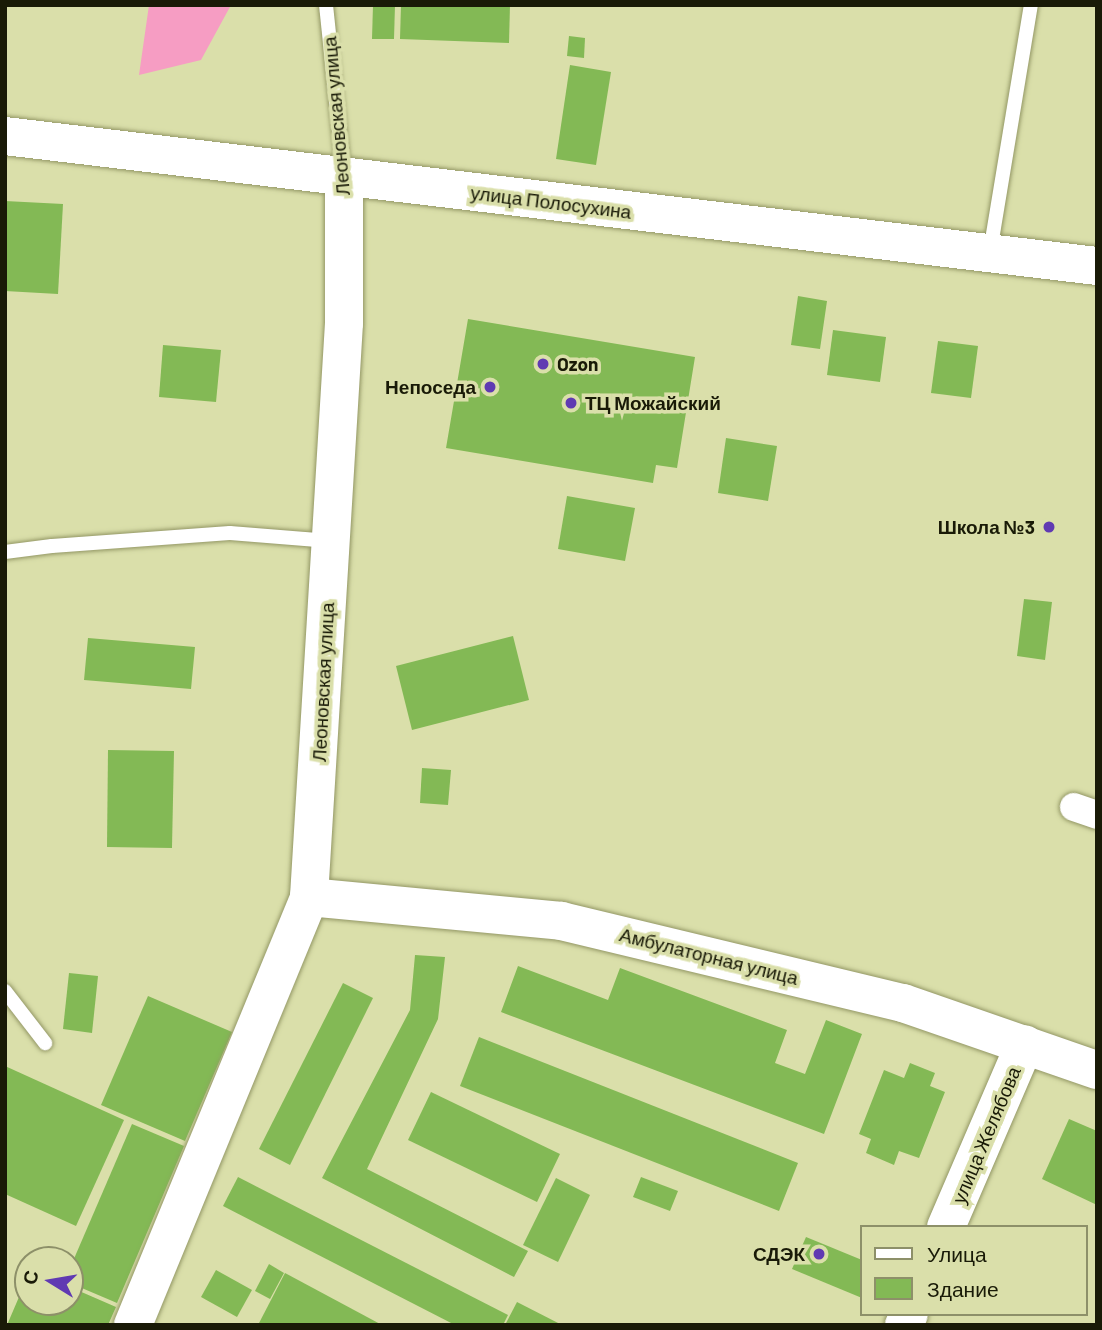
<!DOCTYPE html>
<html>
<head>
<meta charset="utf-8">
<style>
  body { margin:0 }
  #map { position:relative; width:1102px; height:1330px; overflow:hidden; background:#dadfaa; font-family:Barlow,sans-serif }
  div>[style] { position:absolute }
  .green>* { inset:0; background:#f69dc3 }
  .building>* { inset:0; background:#83b955 }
  .roads { filter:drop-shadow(0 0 2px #939765) drop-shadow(0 0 2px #939765) }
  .lane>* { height:14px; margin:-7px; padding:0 7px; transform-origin:7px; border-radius:7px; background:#fff }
  .street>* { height:28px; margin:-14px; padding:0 14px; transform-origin:14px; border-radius:14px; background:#fff }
  .secondary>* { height:38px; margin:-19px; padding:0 19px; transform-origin:19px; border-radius:19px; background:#fff }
  .dots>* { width:19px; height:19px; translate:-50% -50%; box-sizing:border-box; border:4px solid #dadfaa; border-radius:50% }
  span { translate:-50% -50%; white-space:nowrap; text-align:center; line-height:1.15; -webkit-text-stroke:7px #dadfaa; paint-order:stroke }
  .street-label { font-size:19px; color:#191a07 }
  .poi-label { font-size:19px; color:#191a07; font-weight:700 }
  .left { translate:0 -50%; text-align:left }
  .right { translate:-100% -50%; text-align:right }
  .frame { position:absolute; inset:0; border:7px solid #191a07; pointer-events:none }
  .legend { position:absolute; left:860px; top:1225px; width:228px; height:91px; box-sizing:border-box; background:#dadfaa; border:2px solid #8d9069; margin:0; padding:9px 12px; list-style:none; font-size:21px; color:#191a07 }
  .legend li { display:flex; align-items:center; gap:14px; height:35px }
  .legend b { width:35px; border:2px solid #8d9069 }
  .north { position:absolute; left:14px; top:1246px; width:70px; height:70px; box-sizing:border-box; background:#dadfaa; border:2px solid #8d9069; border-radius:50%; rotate:281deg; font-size:19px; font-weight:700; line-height:28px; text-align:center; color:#191a07 }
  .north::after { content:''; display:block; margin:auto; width:24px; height:32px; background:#603ab2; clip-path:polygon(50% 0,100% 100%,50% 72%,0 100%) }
</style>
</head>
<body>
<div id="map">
  <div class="green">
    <i style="clip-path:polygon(149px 5px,231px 5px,201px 60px,139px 75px)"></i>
  </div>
  <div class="building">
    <i style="clip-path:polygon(373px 5px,395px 5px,394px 39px,372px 39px)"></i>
    <i style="clip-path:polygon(401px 5px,510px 5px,509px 43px,400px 39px)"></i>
    <i style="clip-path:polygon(569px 36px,585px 38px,584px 58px,567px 56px)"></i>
    <i style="clip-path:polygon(570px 65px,611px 72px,596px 165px,556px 159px)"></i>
    <i style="clip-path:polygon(5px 201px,63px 204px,58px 294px,5px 291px)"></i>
    <i style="clip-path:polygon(798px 296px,827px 301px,820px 349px,791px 345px)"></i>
    <i style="clip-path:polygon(468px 319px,695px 357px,677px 468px,656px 465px,653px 483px,446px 448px)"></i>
    <i style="clip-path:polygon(833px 330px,886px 337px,880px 382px,827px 375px)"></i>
    <i style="clip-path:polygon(938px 341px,978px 346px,971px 398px,931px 393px)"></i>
    <i style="clip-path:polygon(163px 345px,221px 350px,216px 402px,159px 397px)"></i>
    <i style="clip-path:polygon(726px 438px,777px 446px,768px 501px,718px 493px)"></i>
    <i style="clip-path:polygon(567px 496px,635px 508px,625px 561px,558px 549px)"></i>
    <i style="clip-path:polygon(1024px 599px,1052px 602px,1045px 660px,1017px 656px)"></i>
    <i style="clip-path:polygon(513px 636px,529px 700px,412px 730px,396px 666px)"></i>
    <i style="clip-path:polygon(88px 638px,195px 647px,191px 689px,84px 680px)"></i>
    <i style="clip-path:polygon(108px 750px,174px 751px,172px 848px,107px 847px)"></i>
    <i style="clip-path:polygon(422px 768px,451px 770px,448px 805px,420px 803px)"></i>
    <i style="clip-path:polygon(415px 955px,445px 957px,438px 1019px,367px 1169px,528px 1251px,514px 1277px,322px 1178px,410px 1010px)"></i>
    <i style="clip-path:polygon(518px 966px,608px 1000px,620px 968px,787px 1030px,775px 1063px,805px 1074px,826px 1020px,862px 1034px,824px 1134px,501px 1012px)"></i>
    <i style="clip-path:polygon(69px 973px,98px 976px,92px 1033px,63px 1029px)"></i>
    <i style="clip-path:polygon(343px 983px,373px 998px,290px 1165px,259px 1149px)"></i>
    <i style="clip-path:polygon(148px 996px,232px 1032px,185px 1141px,101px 1105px)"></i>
    <i style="clip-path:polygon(479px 1037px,798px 1163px,779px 1211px,460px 1086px)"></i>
    <i style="clip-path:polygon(910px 1063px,935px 1073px,930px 1086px,945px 1092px,919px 1158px,899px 1151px,894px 1165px,866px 1153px,871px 1139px,859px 1134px,884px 1070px,904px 1078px)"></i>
    <i style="clip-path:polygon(5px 1066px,124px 1120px,76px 1226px,5px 1194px)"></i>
    <i style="clip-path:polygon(431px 1092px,560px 1154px,537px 1202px,408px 1140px)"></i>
    <i style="clip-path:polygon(1069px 1119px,1097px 1131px,1097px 1205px,1042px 1179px)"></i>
    <i style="clip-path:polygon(132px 1124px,184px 1146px,117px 1303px,70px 1283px,70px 1268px)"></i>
    <i style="clip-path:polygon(238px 1177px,508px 1315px,503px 1325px,455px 1325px,223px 1206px)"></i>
    <i style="clip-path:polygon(641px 1177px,678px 1191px,670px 1211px,633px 1197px)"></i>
    <i style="clip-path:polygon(556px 1178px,590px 1195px,558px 1262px,523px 1245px)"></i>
    <i style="clip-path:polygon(806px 1237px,862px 1260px,862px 1298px,792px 1269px)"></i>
    <i style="clip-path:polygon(269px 1264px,284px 1273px,270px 1299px,255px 1291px)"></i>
    <i style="clip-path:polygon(216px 1270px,252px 1290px,237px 1317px,201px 1297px)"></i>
    <i style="clip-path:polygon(285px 1273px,382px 1325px,258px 1325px)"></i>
    <i style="clip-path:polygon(28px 1276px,28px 1302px,70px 1302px,70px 1287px,116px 1307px,108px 1325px,7px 1325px)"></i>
    <i style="clip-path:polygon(517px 1302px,562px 1325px,505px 1325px)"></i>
  </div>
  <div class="roads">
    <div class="lane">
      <i style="left:326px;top:5px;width:171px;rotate:84deg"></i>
      <i style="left:990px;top:252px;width:250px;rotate:-80.6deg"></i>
      <i style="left:5px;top:552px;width:47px;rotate:-7.3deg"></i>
      <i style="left:52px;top:546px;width:178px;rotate:-4.2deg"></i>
      <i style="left:230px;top:533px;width:100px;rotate:4.6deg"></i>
      <i style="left:5px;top:991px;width:66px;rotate:52.4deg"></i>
    </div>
    <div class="street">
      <i style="left:1074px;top:807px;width:24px;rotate:19deg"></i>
    </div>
    <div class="secondary">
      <i style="left:5px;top:136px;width:1100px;rotate:6.79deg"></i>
      <i style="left:309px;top:897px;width:253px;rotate:5.4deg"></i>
      <i style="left:561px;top:921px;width:352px;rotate:13.5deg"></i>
      <i style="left:903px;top:1003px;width:205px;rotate:19.1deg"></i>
      <i style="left:946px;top:1227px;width:199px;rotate:-66.7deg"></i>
      <i style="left:133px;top:1325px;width:463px;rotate:-67.6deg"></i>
      <i style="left:309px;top:897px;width:575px;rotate:-86.51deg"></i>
      <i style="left:344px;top:323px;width:146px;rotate:-90deg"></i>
      <i style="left:904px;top:1325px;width:12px;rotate:-66deg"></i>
    </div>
  </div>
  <div class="dots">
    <i style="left:543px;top:364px;background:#603ab2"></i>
    <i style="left:490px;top:387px;background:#603ab2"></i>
    <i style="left:571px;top:403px;background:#603ab2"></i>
    <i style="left:1049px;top:527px;background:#603ab2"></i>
    <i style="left:819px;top:1254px;background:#603ab2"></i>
  </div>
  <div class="street-label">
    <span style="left:336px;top:116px;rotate:-95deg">Леоновская улица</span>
    <span style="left:551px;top:202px;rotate:7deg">улица Полосухина</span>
    <span style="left:323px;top:682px;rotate:-87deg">Леоновская улица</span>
    <span style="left:709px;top:956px;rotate:14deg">Амбулаторная улица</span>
    <span style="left:986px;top:1135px;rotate:-67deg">улица Желябова</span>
  </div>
  <div class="poi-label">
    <span class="left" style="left:557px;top:364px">Ozon</span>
    <span class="right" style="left:476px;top:387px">Непоседа</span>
    <span class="left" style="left:585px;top:403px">ТЦ Можайский</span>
    <span class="right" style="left:1035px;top:527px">Школа №3</span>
    <span class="right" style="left:805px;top:1254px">СДЭК</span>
  </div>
  <div class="frame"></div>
  <ul class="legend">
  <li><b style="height:9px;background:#fff"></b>Улица</li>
  <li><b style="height:19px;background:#83b955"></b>Здание</li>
  </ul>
  <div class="north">С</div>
</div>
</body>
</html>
